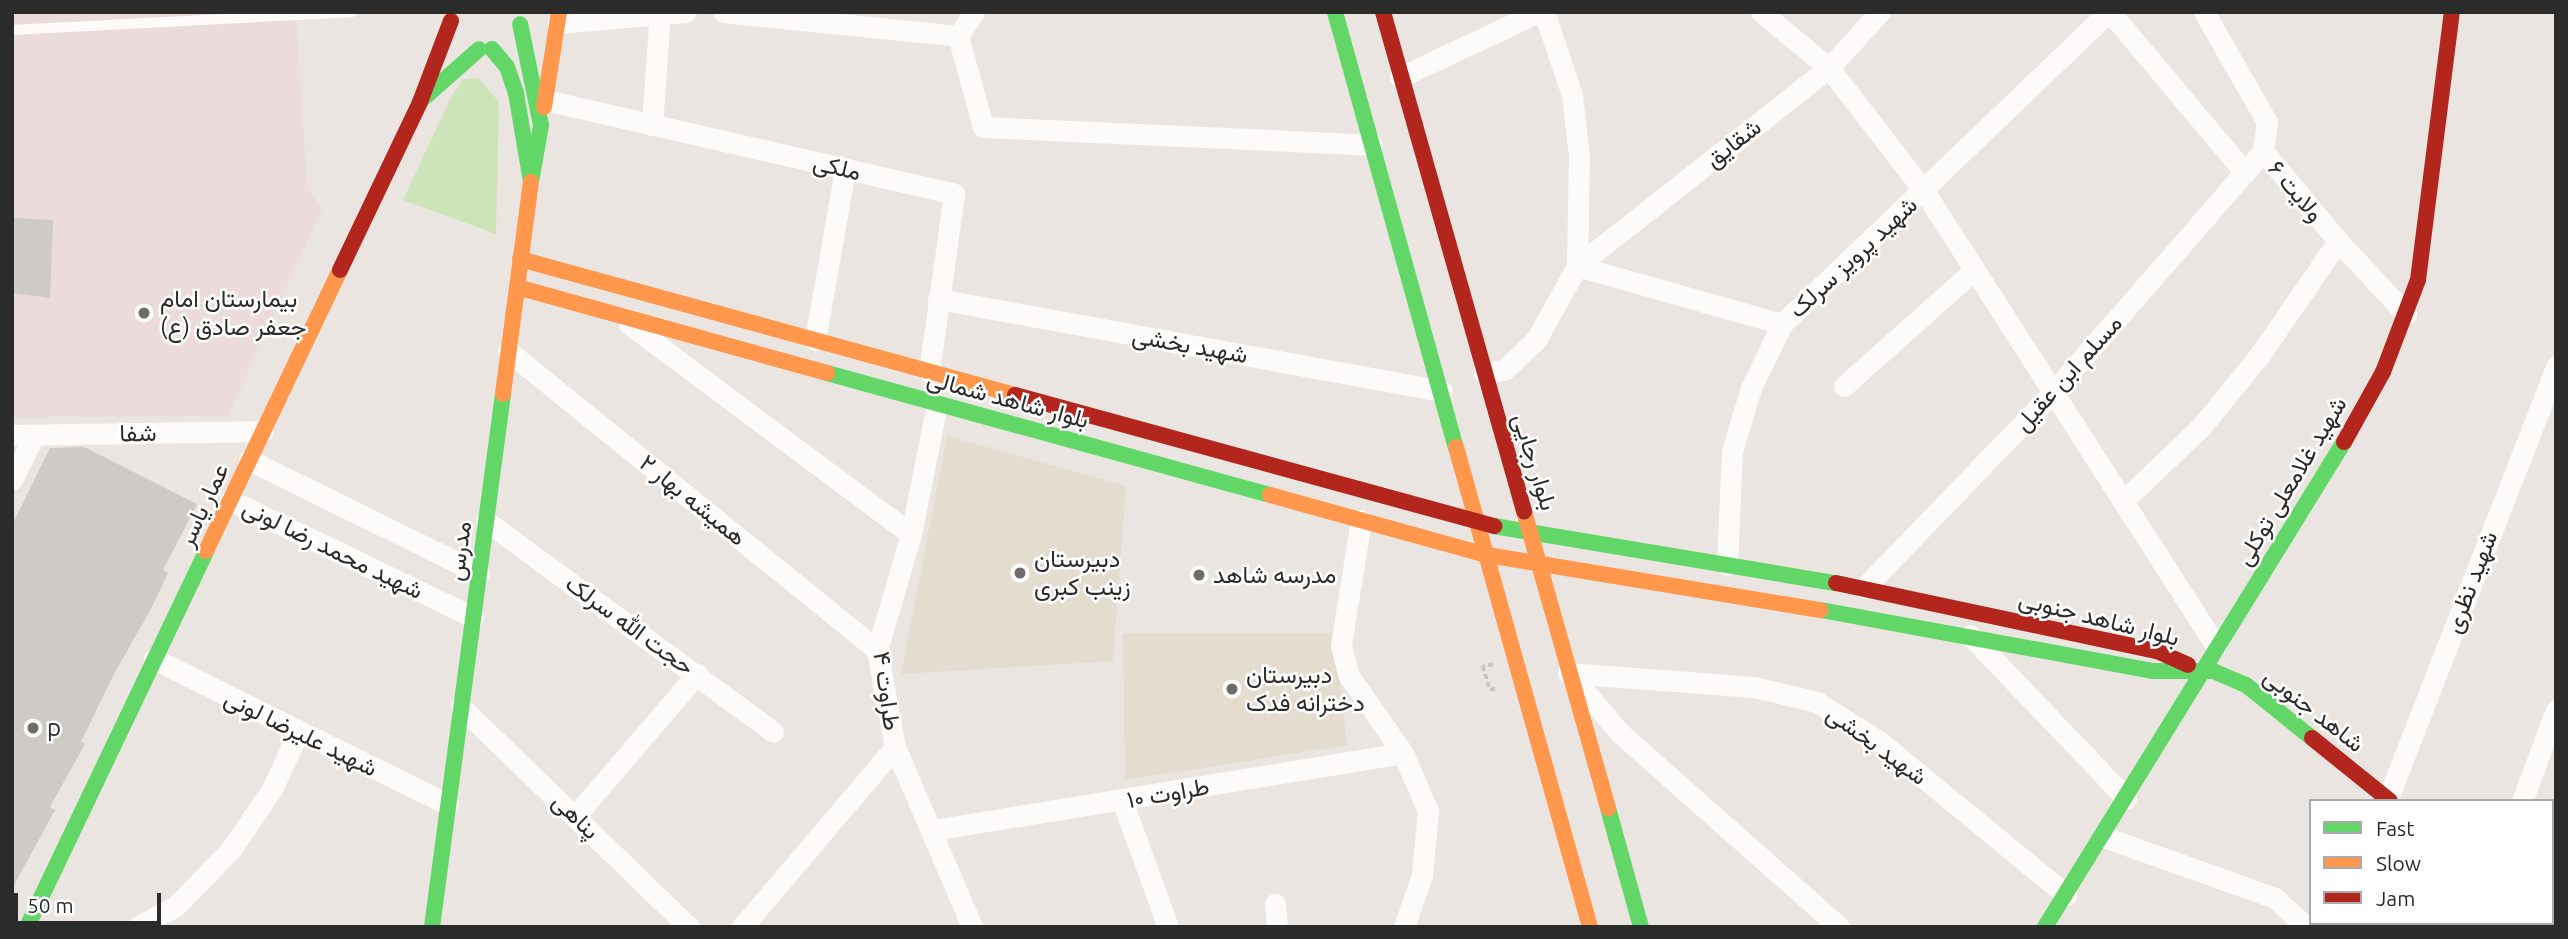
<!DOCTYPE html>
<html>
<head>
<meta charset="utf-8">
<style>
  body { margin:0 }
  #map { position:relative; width:2568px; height:939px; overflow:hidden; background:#eae5e0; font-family:Ubuntu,Vazirmatn,sans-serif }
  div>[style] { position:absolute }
  .education>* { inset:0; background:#e4dcce }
  .medical>* { inset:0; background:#ebdbda }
  .green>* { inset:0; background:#cde4b9 }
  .building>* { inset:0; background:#cecbc7 }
  .path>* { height:3.5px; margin-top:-1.75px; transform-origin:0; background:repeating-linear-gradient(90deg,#c6c6c6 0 5px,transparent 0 8.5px) }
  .lane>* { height:10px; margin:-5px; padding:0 5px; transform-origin:5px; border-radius:5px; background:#fcfbfa }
  .street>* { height:21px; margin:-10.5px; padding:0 10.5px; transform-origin:10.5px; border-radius:10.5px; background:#fcfbfa }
  .fast>* { height:16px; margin:-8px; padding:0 8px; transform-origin:8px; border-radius:8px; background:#63d668 }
  .slow>* { height:16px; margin:-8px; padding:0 8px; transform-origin:8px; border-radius:8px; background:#ff974d }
  .jam>* { height:16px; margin:-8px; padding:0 8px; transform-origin:8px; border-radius:8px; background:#b3261e }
  .dots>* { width:19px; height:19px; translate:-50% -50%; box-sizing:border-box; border:4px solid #fff; border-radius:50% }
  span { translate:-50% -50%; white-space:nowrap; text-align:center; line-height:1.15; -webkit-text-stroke:5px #fff; paint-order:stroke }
  .street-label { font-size:24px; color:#2b2b2b }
  .poi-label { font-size:24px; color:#2b2b2b }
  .left { translate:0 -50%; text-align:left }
  .frame { position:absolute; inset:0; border:14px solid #2b2b2b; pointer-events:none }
  .legend { position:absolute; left:2309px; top:799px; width:245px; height:126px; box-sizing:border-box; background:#fff; border:2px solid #aaa; margin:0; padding:9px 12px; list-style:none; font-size:21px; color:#2b2b2b }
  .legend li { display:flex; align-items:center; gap:14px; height:35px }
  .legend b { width:35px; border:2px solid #aaa }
  .scale { position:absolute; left:14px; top:893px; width:147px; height:32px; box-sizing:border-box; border:4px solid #2b2b2b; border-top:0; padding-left:9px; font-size:21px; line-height:24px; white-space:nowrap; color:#2b2b2b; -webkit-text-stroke:5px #fff; paint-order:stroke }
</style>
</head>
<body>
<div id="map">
  <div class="education">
    <i style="clip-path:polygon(947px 436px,1126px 486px,1113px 661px,901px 674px)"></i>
    <i style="clip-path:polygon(1123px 633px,1334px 633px,1347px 745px,1125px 780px)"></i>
  </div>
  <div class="medical">
    <i style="clip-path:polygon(12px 12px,296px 12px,307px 187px,322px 209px,228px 416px,12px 417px)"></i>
  </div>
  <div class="green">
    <i style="clip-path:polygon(478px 78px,499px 102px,496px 234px,403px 200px,451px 97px,463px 79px)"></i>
  </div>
  <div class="building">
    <i style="clip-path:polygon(12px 218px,53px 220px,50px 298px,12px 293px)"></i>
    <i style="clip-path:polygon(84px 447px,197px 504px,163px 570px,168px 573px,152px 607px,114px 674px,81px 742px,85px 744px,50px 807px,55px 810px,12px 889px,12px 525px,50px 448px)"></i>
  </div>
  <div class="path">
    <i style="left:1493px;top:665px;width:10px;rotate:174deg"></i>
    <i style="left:1483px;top:666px;width:25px;rotate:74deg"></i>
    <i style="left:1490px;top:690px;width:9px;rotate:-18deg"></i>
  </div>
  <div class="lane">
    <i style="left:12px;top:30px;width:340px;rotate:-3deg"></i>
    <i style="left:2552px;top:883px;width:4px;rotate:27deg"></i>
  </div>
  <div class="street">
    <i style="left:723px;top:12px;width:236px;rotate:5.8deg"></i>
    <i style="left:958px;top:36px;width:29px;rotate:-56deg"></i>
    <i style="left:1761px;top:12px;width:88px;rotate:39.5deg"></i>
    <i style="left:1829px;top:68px;width:155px;rotate:52.3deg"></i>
    <i style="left:1924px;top:191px;width:541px;rotate:57.31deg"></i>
    <i style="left:2110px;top:12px;width:210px;rotate:50deg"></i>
    <i style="left:2204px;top:12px;width:127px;rotate:60.2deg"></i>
    <i style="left:2267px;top:122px;width:29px;rotate:98deg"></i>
    <i style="left:2263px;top:151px;width:117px;rotate:50.2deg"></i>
    <i style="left:2338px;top:241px;width:100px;rotate:47deg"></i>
    <i style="left:558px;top:23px;width:128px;rotate:-4.9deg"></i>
    <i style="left:958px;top:36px;width:94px;rotate:74.6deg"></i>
    <i style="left:983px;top:127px;width:389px;rotate:2.6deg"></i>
    <i style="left:1400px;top:77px;width:153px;rotate:-25.1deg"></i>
    <i style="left:545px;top:100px;width:420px;rotate:12.9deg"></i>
    <i style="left:954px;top:194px;width:180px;rotate:98deg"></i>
    <i style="left:652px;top:125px;width:113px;rotate:-86deg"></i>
    <i style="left:1577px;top:266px;width:320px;rotate:-38.2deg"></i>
    <i style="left:1829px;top:68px;width:76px;rotate:-47.7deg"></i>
    <i style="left:1577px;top:266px;width:213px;rotate:15.8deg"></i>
    <i style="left:938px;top:299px;width:512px;rotate:10.34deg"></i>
    <i style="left:629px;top:324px;width:352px;rotate:36.7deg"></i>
    <i style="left:815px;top:340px;width:174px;rotate:-80deg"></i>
    <i style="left:508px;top:351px;width:475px;rotate:39deg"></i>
    <i style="left:1484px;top:373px;width:20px;rotate:-9deg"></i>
    <i style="left:1504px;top:370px;width:44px;rotate:-43.2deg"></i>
    <i style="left:1536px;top:340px;width:85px;rotate:-61deg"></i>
    <i style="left:1577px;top:266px;width:110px;rotate:-89deg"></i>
    <i style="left:1579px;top:156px;width:61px;rotate:-96.5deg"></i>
    <i style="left:1572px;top:95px;width:88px;rotate:-108.6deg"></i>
    <i style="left:1844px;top:386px;width:174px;rotate:-41.7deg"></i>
    <i style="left:937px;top:404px;width:133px;rotate:101.3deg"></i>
    <i style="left:911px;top:534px;width:121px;rotate:106.3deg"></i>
    <i style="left:877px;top:650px;width:99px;rotate:79.5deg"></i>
    <i style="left:895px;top:747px;width:196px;rotate:66.8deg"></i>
    <i style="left:12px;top:435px;width:251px;rotate:-0.9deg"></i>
    <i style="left:249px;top:460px;width:256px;rotate:26.2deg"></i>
    <i style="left:12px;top:480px;width:50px;rotate:-63.9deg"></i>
    <i style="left:230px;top:500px;width:270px;rotate:25.7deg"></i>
    <i style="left:2123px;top:501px;width:108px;rotate:-43.5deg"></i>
    <i style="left:2201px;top:427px;width:92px;rotate:-50.8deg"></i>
    <i style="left:2259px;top:356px;width:140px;rotate:-55.5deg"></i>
    <i style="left:1361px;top:520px;width:127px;rotate:99.1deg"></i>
    <i style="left:1341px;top:645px;width:32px;rotate:76deg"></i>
    <i style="left:1349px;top:676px;width:94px;rotate:55deg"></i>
    <i style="left:1403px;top:753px;width:63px;rotate:66.7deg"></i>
    <i style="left:1428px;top:811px;width:64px;rotate:95.4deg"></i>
    <i style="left:1422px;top:875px;width:55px;rotate:109.1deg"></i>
    <i style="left:486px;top:521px;width:356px;rotate:36.3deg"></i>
    <i style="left:1727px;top:565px;width:114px;rotate:-87.5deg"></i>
    <i style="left:1732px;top:451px;width:66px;rotate:-73.2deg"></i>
    <i style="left:1751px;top:388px;width:71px;rotate:-64.2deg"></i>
    <i style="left:1782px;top:324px;width:451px;rotate:-43.7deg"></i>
    <i style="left:1864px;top:588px;width:272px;rotate:-46deg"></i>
    <i style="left:2053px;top:392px;width:320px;rotate:-48.9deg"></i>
    <i style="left:1970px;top:635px;width:226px;rotate:46.3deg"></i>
    <i style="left:154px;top:659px;width:328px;rotate:26.3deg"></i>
    <i style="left:1568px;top:673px;width:187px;rotate:4.3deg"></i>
    <i style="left:1754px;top:687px;width:65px;rotate:13.4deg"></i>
    <i style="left:1817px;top:702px;width:75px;rotate:32.4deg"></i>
    <i style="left:1880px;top:742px;width:241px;rotate:39.4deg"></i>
    <i style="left:1575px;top:680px;width:70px;rotate:49.7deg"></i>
    <i style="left:1620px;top:733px;width:293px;rotate:41.5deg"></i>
    <i style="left:461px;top:707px;width:317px;rotate:44deg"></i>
    <i style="left:2388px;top:798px;width:464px;rotate:-68.7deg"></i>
    <i style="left:1122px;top:800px;width:135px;rotate:70.1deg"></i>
    <i style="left:2522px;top:801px;width:97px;rotate:-69.5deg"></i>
    <i style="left:576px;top:815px;width:186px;rotate:-49.4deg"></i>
    <i style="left:933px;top:830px;width:476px;rotate:-9.3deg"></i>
    <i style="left:2104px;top:837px;width:182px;rotate:19.6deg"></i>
    <i style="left:2275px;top:898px;width:42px;rotate:43.1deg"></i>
    <i style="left:1275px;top:904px;width:23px;rotate:85deg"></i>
    <i style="left:137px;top:927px;width:44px;rotate:-28.3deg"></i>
    <i style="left:176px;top:906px;width:81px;rotate:-46deg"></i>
    <i style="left:232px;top:848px;width:71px;rotate:-55.9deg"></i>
    <i style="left:272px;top:789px;width:62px;rotate:-65.1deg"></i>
    <i style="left:742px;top:927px;width:236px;rotate:-49.6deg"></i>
  </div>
  <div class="fast">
    <i style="left:1335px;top:12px;width:452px;rotate:74.5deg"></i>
    <i style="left:492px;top:49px;width:23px;rotate:50deg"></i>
    <i style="left:507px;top:67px;width:28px;rotate:71deg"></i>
    <i style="left:516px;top:93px;width:90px;rotate:80.4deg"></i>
    <i style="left:531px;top:182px;width:58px;rotate:-80deg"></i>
    <i style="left:541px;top:125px;width:103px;rotate:-101.7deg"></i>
    <i style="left:425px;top:97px;width:72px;rotate:-41.6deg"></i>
    <i style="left:827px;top:373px;width:459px;rotate:15.4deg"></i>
    <i style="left:1494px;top:526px;width:347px;rotate:9.5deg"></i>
    <i style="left:1821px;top:610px;width:338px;rotate:10.4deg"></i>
    <i style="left:2153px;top:671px;width:60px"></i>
    <i style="left:2213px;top:671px;width:36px;rotate:23deg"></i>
    <i style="left:2246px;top:685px;width:85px;rotate:38.8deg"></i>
    <i style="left:1608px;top:808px;width:123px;rotate:74.5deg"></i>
    <i style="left:27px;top:927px;width:416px;rotate:-64.5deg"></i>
    <i style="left:432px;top:927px;width:538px;rotate:-82.41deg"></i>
    <i style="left:2045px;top:927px;width:570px;rotate:-58.35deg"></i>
  </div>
  <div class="slow">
    <i style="left:544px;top:107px;width:96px;rotate:-81deg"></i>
    <i style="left:520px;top:259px;width:513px;rotate:15.36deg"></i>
    <i style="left:517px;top:287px;width:322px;rotate:15.5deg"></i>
    <i style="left:503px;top:394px;width:214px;rotate:-82.5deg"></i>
    <i style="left:1456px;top:447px;width:498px;rotate:74.4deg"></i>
    <i style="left:1270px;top:495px;width:225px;rotate:15.5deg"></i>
    <i style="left:1487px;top:555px;width:338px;rotate:9.4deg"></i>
    <i style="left:1524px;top:511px;width:309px;rotate:74.2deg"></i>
    <i style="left:206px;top:551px;width:311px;rotate:-64.5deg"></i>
    <i style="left:2487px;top:927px;width:4px;rotate:-76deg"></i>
  </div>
  <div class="jam">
    <i style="left:1383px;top:12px;width:519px;rotate:74.22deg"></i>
    <i style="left:340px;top:270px;width:186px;rotate:-64.5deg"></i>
    <i style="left:420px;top:102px;width:87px;rotate:-69.1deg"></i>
    <i style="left:1015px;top:395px;width:497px;rotate:15.3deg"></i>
    <i style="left:2344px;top:442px;width:80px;rotate:-60.9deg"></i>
    <i style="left:2383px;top:372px;width:98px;rotate:-69.2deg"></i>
    <i style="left:2418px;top:280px;width:270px;rotate:-82.8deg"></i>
    <i style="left:1836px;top:583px;width:328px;rotate:12deg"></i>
    <i style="left:2157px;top:651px;width:34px;rotate:24deg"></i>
    <i style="left:2312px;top:738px;width:100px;rotate:38.9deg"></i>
  </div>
  <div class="dots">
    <i style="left:144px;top:313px;background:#6e6c6a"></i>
    <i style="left:1020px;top:573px;background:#6e6c6a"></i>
    <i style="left:1199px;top:575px;background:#6e6c6a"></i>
    <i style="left:1232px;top:689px;background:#6e6c6a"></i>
    <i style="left:33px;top:728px;background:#6e6c6a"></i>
  </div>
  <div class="street-label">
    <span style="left:1733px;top:143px;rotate:-38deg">شقایق</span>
    <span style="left:837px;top:167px;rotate:13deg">ملکی</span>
    <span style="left:2296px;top:191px;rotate:50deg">ولایت ۶</span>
    <span style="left:1853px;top:257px;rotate:-43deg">شهید پرویز سرلک</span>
    <span style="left:1190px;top:345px;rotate:10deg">شهید بخشی</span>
    <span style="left:2068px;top:373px;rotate:-48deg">مسلم ابن عقیل</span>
    <span style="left:1008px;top:399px;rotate:15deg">بلوار شاهد شمالی</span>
    <span style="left:138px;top:433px;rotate:-1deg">شفا</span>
    <span style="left:1535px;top:462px;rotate:73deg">بلوار رجایی</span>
    <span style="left:2291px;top:481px;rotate:-59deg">شهید غلامعلی توکلی</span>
    <span style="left:693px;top:500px;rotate:39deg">همیشه بهار ۲</span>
    <span style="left:203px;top:505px;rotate:-65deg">عمار یاسر</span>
    <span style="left:333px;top:549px;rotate:26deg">شهید محمد رضا لونی</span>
    <span style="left:459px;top:551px;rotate:-82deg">مدرس</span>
    <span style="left:2471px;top:582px;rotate:-69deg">شهید نظری</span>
    <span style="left:2099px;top:618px;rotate:14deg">بلوار شاهد جنوبی</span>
    <span style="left:630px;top:625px;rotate:36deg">حجت الله سرلک</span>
    <span style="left:887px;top:691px;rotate:82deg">طراوت ۴</span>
    <span style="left:2314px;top:710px;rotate:38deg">شاهد جنوبی</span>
    <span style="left:301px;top:733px;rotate:26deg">شهید علیرضا لونی</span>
    <span style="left:1877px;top:745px;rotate:36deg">شهید بخشی</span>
    <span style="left:1168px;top:793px;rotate:-10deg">طراوت ۱۰</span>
    <span style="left:576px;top:816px;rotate:44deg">پناهی</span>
  </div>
  <div class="poi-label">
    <span class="left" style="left:160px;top:313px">بیمارستان امام<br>جعفر صادق (ع)</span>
    <span class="left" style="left:1034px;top:573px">دبیرستان<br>زینب کبری</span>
    <span class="left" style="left:1213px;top:575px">مدرسه شاهد</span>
    <span class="left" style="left:1246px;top:689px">دبیرستان<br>دخترانه فدک</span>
    <span class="left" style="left:47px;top:728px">p</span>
  </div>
  <div class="frame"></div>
  <ul class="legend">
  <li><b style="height:9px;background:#63d668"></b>Fast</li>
  <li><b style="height:9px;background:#ff974d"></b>Slow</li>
  <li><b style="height:9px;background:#b3261e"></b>Jam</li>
  </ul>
  <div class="scale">50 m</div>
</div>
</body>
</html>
